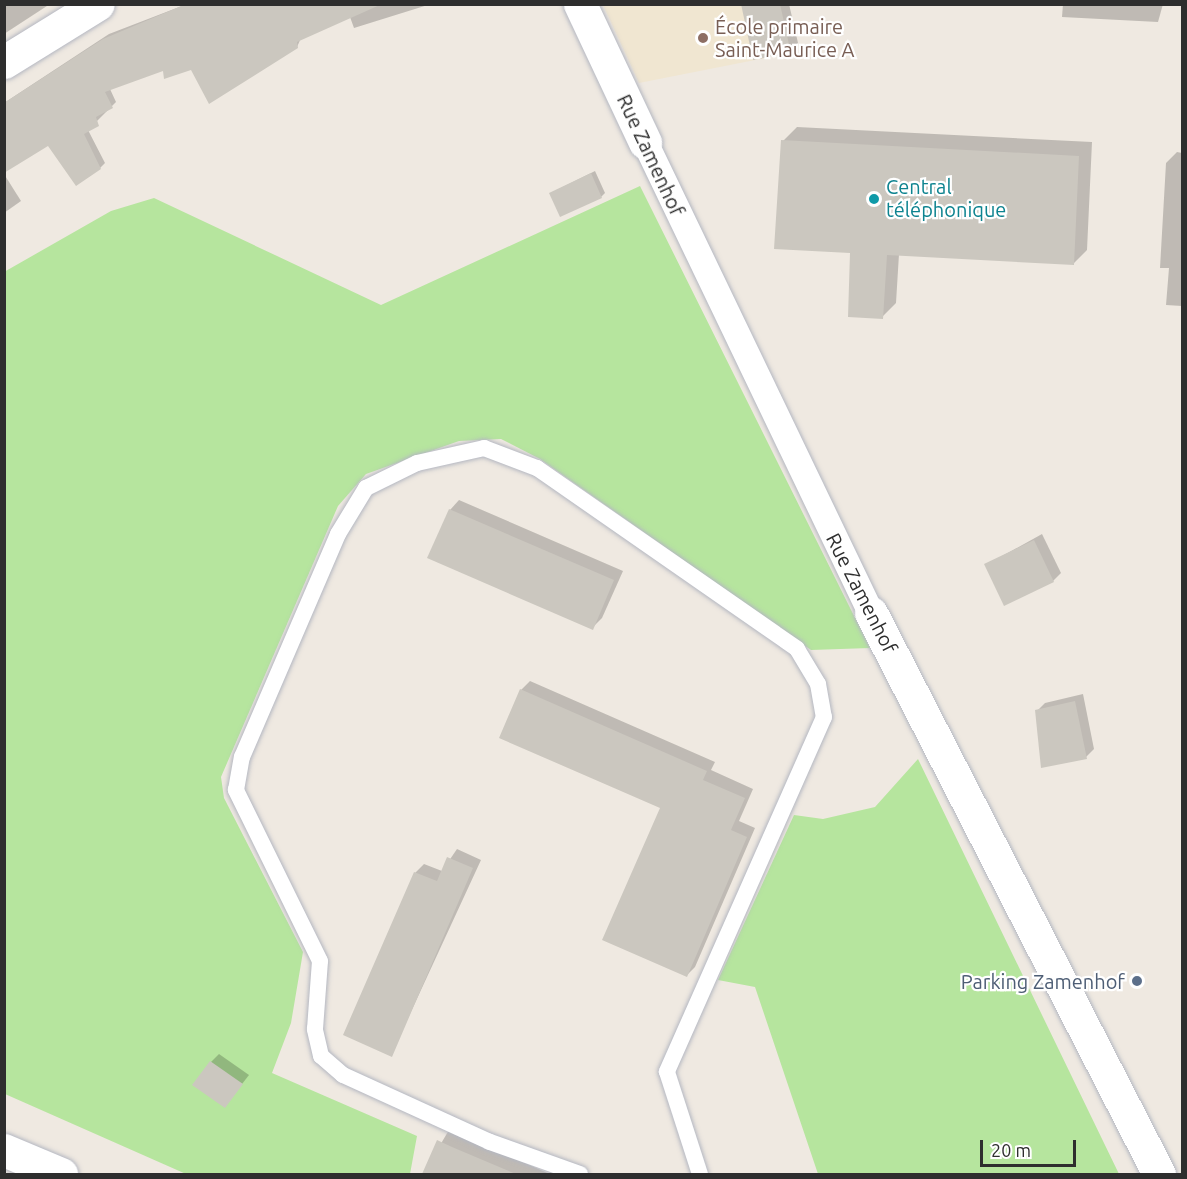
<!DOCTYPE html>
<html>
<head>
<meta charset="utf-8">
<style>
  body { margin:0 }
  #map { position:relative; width:1187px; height:1179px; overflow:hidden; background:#efe9e1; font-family:Ubuntu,sans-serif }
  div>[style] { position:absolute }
  .education>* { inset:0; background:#f0e6d1 }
  .green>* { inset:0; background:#b6e59e }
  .shadow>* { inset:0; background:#0003 }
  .building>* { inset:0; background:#cbc7bf }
  .roads { filter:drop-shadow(0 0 2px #b4b7c1) drop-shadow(0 0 2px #b4b7c1) }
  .service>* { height:16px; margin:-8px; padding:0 8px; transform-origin:8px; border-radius:8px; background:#fff }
  .pedestrian>* { height:26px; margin:-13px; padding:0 13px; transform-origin:13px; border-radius:13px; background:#fff }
  .minor>* { height:33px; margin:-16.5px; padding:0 16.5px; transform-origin:16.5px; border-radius:16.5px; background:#fff }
  .tertiary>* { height:33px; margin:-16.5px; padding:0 16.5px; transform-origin:16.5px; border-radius:16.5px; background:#fff }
  .dots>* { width:16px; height:16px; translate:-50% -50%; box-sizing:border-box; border:3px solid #fff; border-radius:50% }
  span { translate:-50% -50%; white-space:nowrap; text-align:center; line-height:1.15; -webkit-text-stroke:4.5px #fff; paint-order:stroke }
  .education-label { font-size:20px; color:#785e54 }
  .left { translate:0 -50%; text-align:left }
  .street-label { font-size:20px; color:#2e2e2e }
  .culture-label { font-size:20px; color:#0d838f }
  .service-label { font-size:20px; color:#4e5e75 }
  .right { translate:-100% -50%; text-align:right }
  .frame { position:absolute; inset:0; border:6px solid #2e2e2e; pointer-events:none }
  .scale { position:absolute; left:980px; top:1140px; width:96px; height:27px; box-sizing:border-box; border:3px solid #2e2e2e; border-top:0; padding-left:8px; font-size:18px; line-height:21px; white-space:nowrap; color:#2e2e2e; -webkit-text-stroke:4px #fff; paint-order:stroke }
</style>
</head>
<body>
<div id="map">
  <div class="education">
    <i style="clip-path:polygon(603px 5px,780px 5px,791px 53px,639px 83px)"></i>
  </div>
  <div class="green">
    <i style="clip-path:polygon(640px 186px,870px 648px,811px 650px,540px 459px,501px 439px,459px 441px,366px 474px,338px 506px,221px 777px,224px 798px,303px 952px,291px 1023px,272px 1073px,417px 1136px,410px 1174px,186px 1174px,5px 1094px,4px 272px,111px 211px,154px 198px,381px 305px)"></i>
    <i style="clip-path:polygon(918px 759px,1119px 1174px,818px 1174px,755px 987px,718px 980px,794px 815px,823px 819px,875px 807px)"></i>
  </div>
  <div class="shadow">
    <i style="clip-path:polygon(4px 4px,50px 4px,4px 34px)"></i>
    <i style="clip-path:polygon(187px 4px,431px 4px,354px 28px,350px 17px,301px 38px,297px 47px,164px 69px,110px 89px,116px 102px,88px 130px,105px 163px,100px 168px,49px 144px,4px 103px,109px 34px)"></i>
    <i style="clip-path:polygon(742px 4px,789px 4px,798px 43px,790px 51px)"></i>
    <i style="clip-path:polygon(1063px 4px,1163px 4px,1158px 22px,1062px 17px)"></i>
    <i style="clip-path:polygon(797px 127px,1092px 142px,1087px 250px,1073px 264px,899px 254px,896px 303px,882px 317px,851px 252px,783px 141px)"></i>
    <i style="clip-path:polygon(1177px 152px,1182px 153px,1182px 306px,1166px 305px,1169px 268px,1160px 268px,1166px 163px)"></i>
    <i style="clip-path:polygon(595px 171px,605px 193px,601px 197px,551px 193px)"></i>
    <i style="clip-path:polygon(4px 174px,21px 201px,4px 213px)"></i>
    <i style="clip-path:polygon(459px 500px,623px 571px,602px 618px,592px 628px,450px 510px)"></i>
    <i style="clip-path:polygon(1042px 534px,1061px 573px,1053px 581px,986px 565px)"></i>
    <i style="clip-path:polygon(530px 681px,715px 762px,711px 770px,753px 789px,739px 821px,755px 828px,695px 967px,686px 976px,662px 807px,521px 690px)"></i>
    <i style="clip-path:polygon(1083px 694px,1094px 749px,1086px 757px,1037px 711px,1045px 703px)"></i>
    <i style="clip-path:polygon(457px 849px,481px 860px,391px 1055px,415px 873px,424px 864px,442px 871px)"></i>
    <i style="clip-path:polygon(219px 1054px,249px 1075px,225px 1106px,211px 1062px)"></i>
    <i style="clip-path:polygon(449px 1130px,550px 1174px,423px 1174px)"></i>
  </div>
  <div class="building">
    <i style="clip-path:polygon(186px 4px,382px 4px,297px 42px,298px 48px,209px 104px,191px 70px,164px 79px,163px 71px,105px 92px,113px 108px,96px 117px,99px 126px,84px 134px,101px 169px,76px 186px,48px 146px,4px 173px,4px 103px,103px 39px)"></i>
    <i style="clip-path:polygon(741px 4px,780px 4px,791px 53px,753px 60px)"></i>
    <i style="clip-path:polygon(781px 140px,1079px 156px,1074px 265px,887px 255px,883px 319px,848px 317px,850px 253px,774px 249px)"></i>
    <i style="clip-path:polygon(591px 173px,602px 198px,560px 217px,549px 193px)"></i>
    <i style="clip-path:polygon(449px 509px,614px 580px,593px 630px,427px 558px)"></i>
    <i style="clip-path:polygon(1034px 540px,1054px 582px,1004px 606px,984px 564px)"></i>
    <i style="clip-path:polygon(520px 689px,707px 771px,703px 780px,745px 798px,731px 830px,747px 837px,687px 977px,602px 940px,660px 808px,499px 738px)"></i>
    <i style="clip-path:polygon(1075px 701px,1087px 759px,1041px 768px,1035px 710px)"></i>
    <i style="clip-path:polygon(447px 857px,473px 868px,392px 1057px,343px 1035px,414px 872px,437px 881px)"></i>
    <i style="clip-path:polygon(210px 1061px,243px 1084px,225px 1108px,192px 1085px)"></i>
    <i style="clip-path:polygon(437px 1140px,452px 1147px,516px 1174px,422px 1174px)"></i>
  </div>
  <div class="roads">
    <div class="service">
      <i style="left:580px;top:1174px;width:96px;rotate:-160.4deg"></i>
      <i style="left:490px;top:1142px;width:162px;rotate:-155.5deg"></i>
      <i style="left:343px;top:1075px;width:29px;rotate:-139deg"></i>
      <i style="left:321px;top:1056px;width:28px;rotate:-103deg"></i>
      <i style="left:315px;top:1029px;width:68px;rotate:-85.8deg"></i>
      <i style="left:320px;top:961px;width:191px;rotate:-116.2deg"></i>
      <i style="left:236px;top:790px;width:34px;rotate:-80deg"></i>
      <i style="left:242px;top:757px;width:243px;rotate:-66.7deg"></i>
      <i style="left:338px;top:534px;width:54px;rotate:-58.7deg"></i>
      <i style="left:366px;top:488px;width:57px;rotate:-26.1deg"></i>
      <i style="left:417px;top:463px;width:69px;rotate:-12.6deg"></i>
      <i style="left:484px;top:448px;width:57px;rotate:20.7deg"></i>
      <i style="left:537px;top:468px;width:317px;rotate:34.8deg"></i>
      <i style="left:797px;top:649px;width:41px;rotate:59deg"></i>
      <i style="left:818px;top:684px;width:34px;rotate:80deg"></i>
      <i style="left:824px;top:717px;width:388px;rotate:113.9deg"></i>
      <i style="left:667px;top:1072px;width:107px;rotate:72.1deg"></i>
    </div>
    <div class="pedestrian">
      <i style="left:645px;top:142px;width:522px;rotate:64.37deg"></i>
    </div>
    <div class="minor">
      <i style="left:580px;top:4px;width:153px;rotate:64.8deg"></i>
      <i style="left:871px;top:613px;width:631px;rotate:62.83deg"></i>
      <i style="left:4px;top:1150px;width:62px;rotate:22.8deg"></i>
    </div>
    <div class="tertiary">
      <i style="left:4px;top:62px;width:110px;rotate:-31.7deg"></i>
    </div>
  </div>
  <div class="dots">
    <i style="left:703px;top:38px;background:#8d6e63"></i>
    <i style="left:874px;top:199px;background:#0f9aa8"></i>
    <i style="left:1137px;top:981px;background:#5c6f8a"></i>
  </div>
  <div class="education-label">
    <span class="left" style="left:715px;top:38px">École primaire<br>Saint-Maurice A</span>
  </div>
  <div class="street-label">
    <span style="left:651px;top:155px;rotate:65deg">Rue Zamenhof</span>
    <span style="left:862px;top:593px;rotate:63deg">Rue Zamenhof</span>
  </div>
  <div class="culture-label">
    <span class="left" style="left:886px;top:198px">Central<br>téléphonique</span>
  </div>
  <div class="service-label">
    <span class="right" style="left:1125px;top:981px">Parking Zamenhof</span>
  </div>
  <div class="frame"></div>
  <div class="scale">20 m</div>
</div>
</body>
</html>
